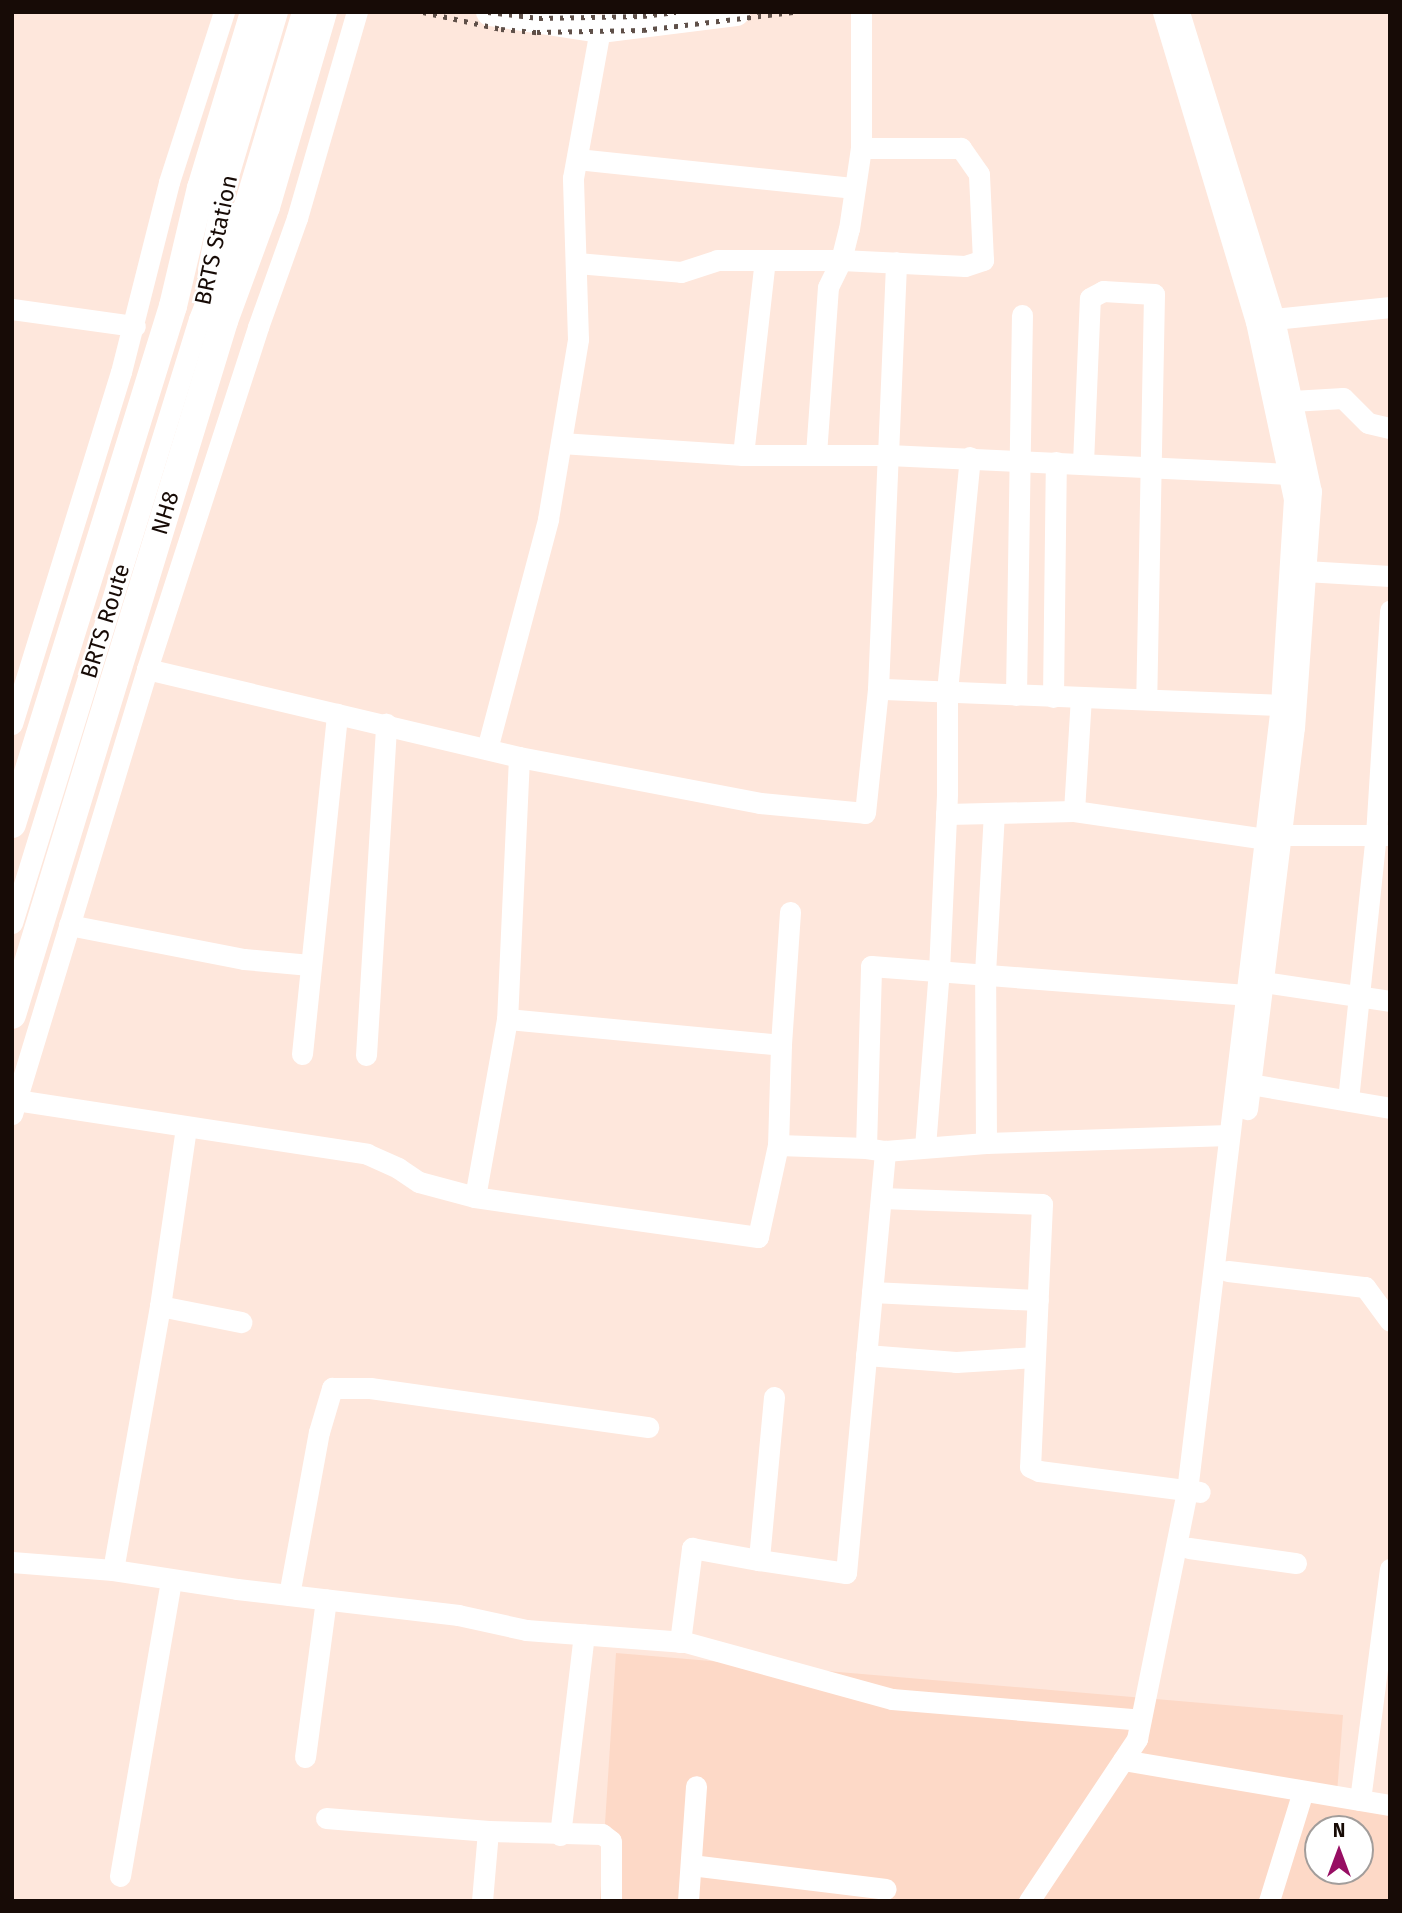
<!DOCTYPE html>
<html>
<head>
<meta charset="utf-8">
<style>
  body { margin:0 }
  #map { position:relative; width:1402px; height:1913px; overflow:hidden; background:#fee7dc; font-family:"Fira Sans",sans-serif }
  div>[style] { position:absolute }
  .built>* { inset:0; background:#fdd9c7 }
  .minor>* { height:21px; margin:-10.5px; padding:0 10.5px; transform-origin:10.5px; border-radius:10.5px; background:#fff }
  .major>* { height:28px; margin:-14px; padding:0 14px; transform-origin:14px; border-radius:14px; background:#fff }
  .rail>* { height:5px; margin-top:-2.5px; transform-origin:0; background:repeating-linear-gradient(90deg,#5f5049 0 3.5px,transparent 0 10.5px) }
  span { translate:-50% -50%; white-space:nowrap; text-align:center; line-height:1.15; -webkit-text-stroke:5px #fff; paint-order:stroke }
  .street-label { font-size:23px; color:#170b06 }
  .frame { position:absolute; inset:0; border:14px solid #170b06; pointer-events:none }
  .north { position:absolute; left:1304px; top:1815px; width:70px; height:70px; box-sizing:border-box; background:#fff; border:2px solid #a29d9b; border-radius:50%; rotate:0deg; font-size:19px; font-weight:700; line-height:28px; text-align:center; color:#170b06 }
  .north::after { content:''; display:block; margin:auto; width:24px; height:32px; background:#970e63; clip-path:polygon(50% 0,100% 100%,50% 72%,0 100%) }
</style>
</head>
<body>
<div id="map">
  <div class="built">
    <i style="clip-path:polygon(evenodd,616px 1653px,1343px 1715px,1337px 1793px,1390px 1804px,1390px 1901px,600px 1901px,616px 1653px,1318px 1829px,1360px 1829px,1360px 1871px,1318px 1871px,1318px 1829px)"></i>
  </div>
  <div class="minor">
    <i style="left:1179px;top:12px;width:321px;rotate:72.8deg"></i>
    <i style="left:1274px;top:319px;width:176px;rotate:77.9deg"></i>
    <i style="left:1311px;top:491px;width:237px;rotate:94.1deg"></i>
    <i style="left:1294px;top:727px;width:385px;rotate:97deg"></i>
    <i style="left:577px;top:159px;width:279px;rotate:6deg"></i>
    <i style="left:577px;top:263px;width:104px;rotate:4.9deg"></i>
    <i style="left:681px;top:272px;width:38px;rotate:-18deg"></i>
    <i style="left:717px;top:260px;width:124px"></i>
    <i style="left:841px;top:260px;width:124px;rotate:2.8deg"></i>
    <i style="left:965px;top:266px;width:19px;rotate:-18deg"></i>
    <i style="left:983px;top:260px;width:86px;rotate:-92.7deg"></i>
    <i style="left:979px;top:174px;width:32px;rotate:-125deg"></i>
    <i style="left:961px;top:148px;width:100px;rotate:180deg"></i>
    <i style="left:208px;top:269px;width:74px;rotate:-79.1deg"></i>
    <i style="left:222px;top:196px;width:192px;rotate:-73.4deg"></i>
    <i style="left:12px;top:309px;width:124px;rotate:7.9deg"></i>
    <i style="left:1274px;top:319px;width:117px;rotate:-5.9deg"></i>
    <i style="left:1292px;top:401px;width:51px;rotate:-3.4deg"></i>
    <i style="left:1343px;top:398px;width:35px;rotate:45deg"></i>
    <i style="left:1368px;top:423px;width:23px;rotate:13deg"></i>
    <i style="left:561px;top:443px;width:182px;rotate:3.8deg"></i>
    <i style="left:743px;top:455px;width:145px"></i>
    <i style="left:888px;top:455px;width:193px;rotate:-87.6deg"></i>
    <i style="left:816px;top:454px;width:167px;rotate:-85.9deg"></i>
    <i style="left:828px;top:287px;width:30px;rotate:-64deg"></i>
    <i style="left:841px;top:260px;width:32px;rotate:-76deg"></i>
    <i style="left:849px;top:229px;width:82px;rotate:-81.6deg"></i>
    <i style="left:861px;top:148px;width:136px;rotate:-90deg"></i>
    <i style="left:743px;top:455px;width:196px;rotate:-83.6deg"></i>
    <i style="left:1083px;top:463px;width:165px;rotate:-87.6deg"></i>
    <i style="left:1090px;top:298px;width:15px;rotate:-28deg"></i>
    <i style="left:1103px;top:291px;width:51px;rotate:3.4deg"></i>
    <i style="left:1154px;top:294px;width:405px;rotate:91.1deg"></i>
    <i style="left:1305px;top:571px;width:85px;rotate:3.4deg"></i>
    <i style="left:147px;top:669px;width:382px;rotate:13.3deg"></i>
    <i style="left:519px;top:757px;width:262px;rotate:92.6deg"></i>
    <i style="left:1016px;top:695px;width:380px;rotate:-89.1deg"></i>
    <i style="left:1053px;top:697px;width:235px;rotate:-89.3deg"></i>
    <i style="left:1281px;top:705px;width:403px;rotate:-177.7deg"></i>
    <i style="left:878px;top:689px;width:234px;rotate:-87.6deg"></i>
    <i style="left:888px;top:455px;width:401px;rotate:2.7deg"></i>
    <i style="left:12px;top:724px;width:368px;rotate:-72.8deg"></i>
    <i style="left:121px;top:372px;width:196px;rotate:-75.8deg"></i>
    <i style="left:169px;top:182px;width:179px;rotate:-72.1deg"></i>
    <i style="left:487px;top:749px;width:238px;rotate:-75.1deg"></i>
    <i style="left:548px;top:519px;width:182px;rotate:-80.5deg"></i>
    <i style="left:578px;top:339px;width:161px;rotate:-91.8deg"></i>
    <i style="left:573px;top:178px;width:151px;rotate:-79.7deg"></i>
    <i style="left:519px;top:757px;width:245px;rotate:10.8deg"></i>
    <i style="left:760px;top:803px;width:105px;rotate:5.4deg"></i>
    <i style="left:865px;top:813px;width:125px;rotate:-84deg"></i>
    <i style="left:1074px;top:811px;width:113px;rotate:-86.5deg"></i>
    <i style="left:946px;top:814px;width:128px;rotate:-1.3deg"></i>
    <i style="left:1074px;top:811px;width:193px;rotate:8.3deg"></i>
    <i style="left:1280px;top:835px;width:107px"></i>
    <i style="left:790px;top:912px;width:133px;rotate:93.9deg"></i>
    <i style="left:781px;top:1045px;width:100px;rotate:91.7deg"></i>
    <i style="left:778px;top:1145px;width:88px;rotate:2deg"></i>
    <i style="left:12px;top:923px;width:632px;rotate:-72.8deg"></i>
    <i style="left:199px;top:319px;width:123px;rotate:-68.5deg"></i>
    <i style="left:244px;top:205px;width:202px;rotate:-73.3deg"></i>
    <i style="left:69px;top:925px;width:178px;rotate:11deg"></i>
    <i style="left:244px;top:959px;width:66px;rotate:5.2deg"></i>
    <i style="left:1263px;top:982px;width:128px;rotate:8.5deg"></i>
    <i style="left:302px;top:1054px;width:342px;rotate:-84.1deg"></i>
    <i style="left:366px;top:1055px;width:332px;rotate:-86.5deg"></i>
    <i style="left:1250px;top:1084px;width:142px;rotate:9.7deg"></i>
    <i style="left:16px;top:1100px;width:355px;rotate:8.7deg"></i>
    <i style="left:367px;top:1154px;width:34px;rotate:24deg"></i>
    <i style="left:398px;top:1168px;width:25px;rotate:34deg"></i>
    <i style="left:419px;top:1182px;width:58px;rotate:15deg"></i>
    <i style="left:1348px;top:1100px;width:266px;rotate:-84deg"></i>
    <i style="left:1376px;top:835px;width:225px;rotate:-86.4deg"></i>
    <i style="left:12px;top:1114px;width:465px;rotate:-73.1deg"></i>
    <i style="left:147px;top:669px;width:360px;rotate:-72deg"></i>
    <i style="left:258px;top:327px;width:116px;rotate:-70.3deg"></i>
    <i style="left:297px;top:218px;width:215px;rotate:-73.8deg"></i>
    <i style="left:986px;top:1143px;width:170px;rotate:-90.3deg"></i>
    <i style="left:985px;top:973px;width:160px;rotate:-86.8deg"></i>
    <i style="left:778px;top:1145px;width:94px;rotate:102.3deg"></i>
    <i style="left:758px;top:1237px;width:286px;rotate:-172deg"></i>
    <i style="left:475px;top:1197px;width:181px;rotate:-79.8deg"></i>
    <i style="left:507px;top:1019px;width:275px;rotate:5.4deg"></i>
    <i style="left:925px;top:1147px;width:177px;rotate:-85.5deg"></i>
    <i style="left:939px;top:971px;width:178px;rotate:-87.4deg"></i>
    <i style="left:947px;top:793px;width:102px;rotate:-90deg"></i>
    <i style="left:947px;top:691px;width:235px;rotate:-84.4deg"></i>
    <i style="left:885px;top:1151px;width:19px;rotate:-171deg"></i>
    <i style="left:866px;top:1148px;width:182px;rotate:-88.4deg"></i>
    <i style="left:871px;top:966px;width:376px;rotate:4.4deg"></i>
    <i style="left:881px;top:1198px;width:161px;rotate:2.1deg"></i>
    <i style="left:1042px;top:1204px;width:263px;rotate:92.6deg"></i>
    <i style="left:1030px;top:1467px;width:10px;rotate:24deg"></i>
    <i style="left:1039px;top:1471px;width:162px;rotate:7.4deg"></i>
    <i style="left:1228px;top:1271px;width:138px;rotate:6.7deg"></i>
    <i style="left:1365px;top:1287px;width:42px;rotate:53.7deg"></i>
    <i style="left:872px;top:1292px;width:166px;rotate:2.8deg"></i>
    <i style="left:160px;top:1306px;width:83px;rotate:11.2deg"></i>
    <i style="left:866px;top:1355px;width:90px;rotate:4.4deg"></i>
    <i style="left:956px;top:1362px;width:79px;rotate:-3.6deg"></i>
    <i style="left:774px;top:1397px;width:164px;rotate:95.3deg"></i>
    <i style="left:759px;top:1560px;width:88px;rotate:8.5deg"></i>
    <i style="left:846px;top:1573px;width:424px;rotate:-84.7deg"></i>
    <i style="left:885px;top:1151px;width:101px;rotate:-4.5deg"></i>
    <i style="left:986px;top:1143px;width:243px;rotate:-1.9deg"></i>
    <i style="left:1189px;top:1548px;width:108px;rotate:8deg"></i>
    <i style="left:12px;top:1562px;width:101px;rotate:4.5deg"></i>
    <i style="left:113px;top:1570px;width:125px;rotate:8.7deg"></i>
    <i style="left:237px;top:1589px;width:223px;rotate:6.7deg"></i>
    <i style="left:458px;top:1615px;width:70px;rotate:12.4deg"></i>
    <i style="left:526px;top:1630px;width:159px;rotate:4.3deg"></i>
    <i style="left:685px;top:1642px;width:215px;rotate:15.4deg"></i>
    <i style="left:892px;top:1699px;width:249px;rotate:4.8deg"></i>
    <i style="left:113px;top:1570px;width:268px;rotate:-79.9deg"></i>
    <i style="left:160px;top:1306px;width:180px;rotate:-81.7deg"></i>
    <i style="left:289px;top:1595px;width:166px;rotate:-79.6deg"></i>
    <i style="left:319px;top:1432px;width:46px;rotate:-73.5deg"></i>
    <i style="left:332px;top:1388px;width:38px"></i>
    <i style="left:370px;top:1388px;width:281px;rotate:8deg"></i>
    <i style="left:680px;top:1642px;width:95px;rotate:-82.7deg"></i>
    <i style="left:692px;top:1548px;width:68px;rotate:10.2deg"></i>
    <i style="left:305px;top:1757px;width:159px;rotate:-82.4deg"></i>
    <i style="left:1123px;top:1760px;width:271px;rotate:9.6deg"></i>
    <i style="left:1360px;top:1800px;width:233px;rotate:-82.6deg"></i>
    <i style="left:326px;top:1818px;width:163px;rotate:4.6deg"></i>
    <i style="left:488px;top:1831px;width:114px;rotate:1.5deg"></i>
    <i style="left:602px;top:1834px;width:11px;rotate:38deg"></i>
    <i style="left:611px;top:1841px;width:60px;rotate:90deg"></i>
    <i style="left:560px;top:1835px;width:202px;rotate:-83.2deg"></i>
    <i style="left:691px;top:1865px;width:196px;rotate:7deg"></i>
    <i style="left:120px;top:1876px;width:300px;rotate:-80.2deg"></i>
    <i style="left:482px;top:1901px;width:70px;rotate:-85.1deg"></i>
    <i style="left:688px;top:1901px;width:115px;rotate:-86deg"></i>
    <i style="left:1029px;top:1901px;width:195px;rotate:-56.3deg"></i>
    <i style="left:1137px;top:1739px;width:253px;rotate:-78.6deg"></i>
    <i style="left:1187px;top:1491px;width:792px;rotate:-83.18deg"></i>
    <i style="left:1281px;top:705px;width:206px;rotate:-86.4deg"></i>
    <i style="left:1294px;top:499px;width:181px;rotate:-102.1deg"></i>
    <i style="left:1256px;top:322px;width:324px;rotate:-106.7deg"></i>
    <i style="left:1269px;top:1901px;width:115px;rotate:-72.8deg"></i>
  </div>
  <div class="major">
    <i style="left:490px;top:12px;width:111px;rotate:8.8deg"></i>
    <i style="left:600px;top:29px;width:137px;rotate:-7.1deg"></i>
    <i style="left:12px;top:824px;width:542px;rotate:-72.73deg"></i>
    <i style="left:173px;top:306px;width:121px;rotate:-76.7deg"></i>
    <i style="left:201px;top:188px;width:184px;rotate:-73.2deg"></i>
    <i style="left:12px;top:1015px;width:726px;rotate:-73.01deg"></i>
    <i style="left:224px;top:321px;width:121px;rotate:-69.8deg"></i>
    <i style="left:266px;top:207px;width:203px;rotate:-73.7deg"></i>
  </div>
  <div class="rail">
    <i style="left:423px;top:12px;width:80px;rotate:12.3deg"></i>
    <i style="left:501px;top:29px;width:36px;rotate:5deg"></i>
    <i style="left:537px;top:32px;width:106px;rotate:-1.1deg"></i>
    <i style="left:643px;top:30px;width:151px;rotate:-6.8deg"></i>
    <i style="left:488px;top:12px;width:51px;rotate:6.7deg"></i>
    <i style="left:539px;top:18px;width:104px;rotate:-1.1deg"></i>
    <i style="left:643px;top:16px;width:33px;rotate:-7deg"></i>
  </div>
  <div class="street-label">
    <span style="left:216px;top:240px;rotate:-78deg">BRTS Station</span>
    <span style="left:165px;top:513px;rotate:-73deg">NH8</span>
    <span style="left:105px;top:621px;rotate:-73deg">BRTS Route</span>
  </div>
  <div class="frame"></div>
  <div class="north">N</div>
</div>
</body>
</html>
